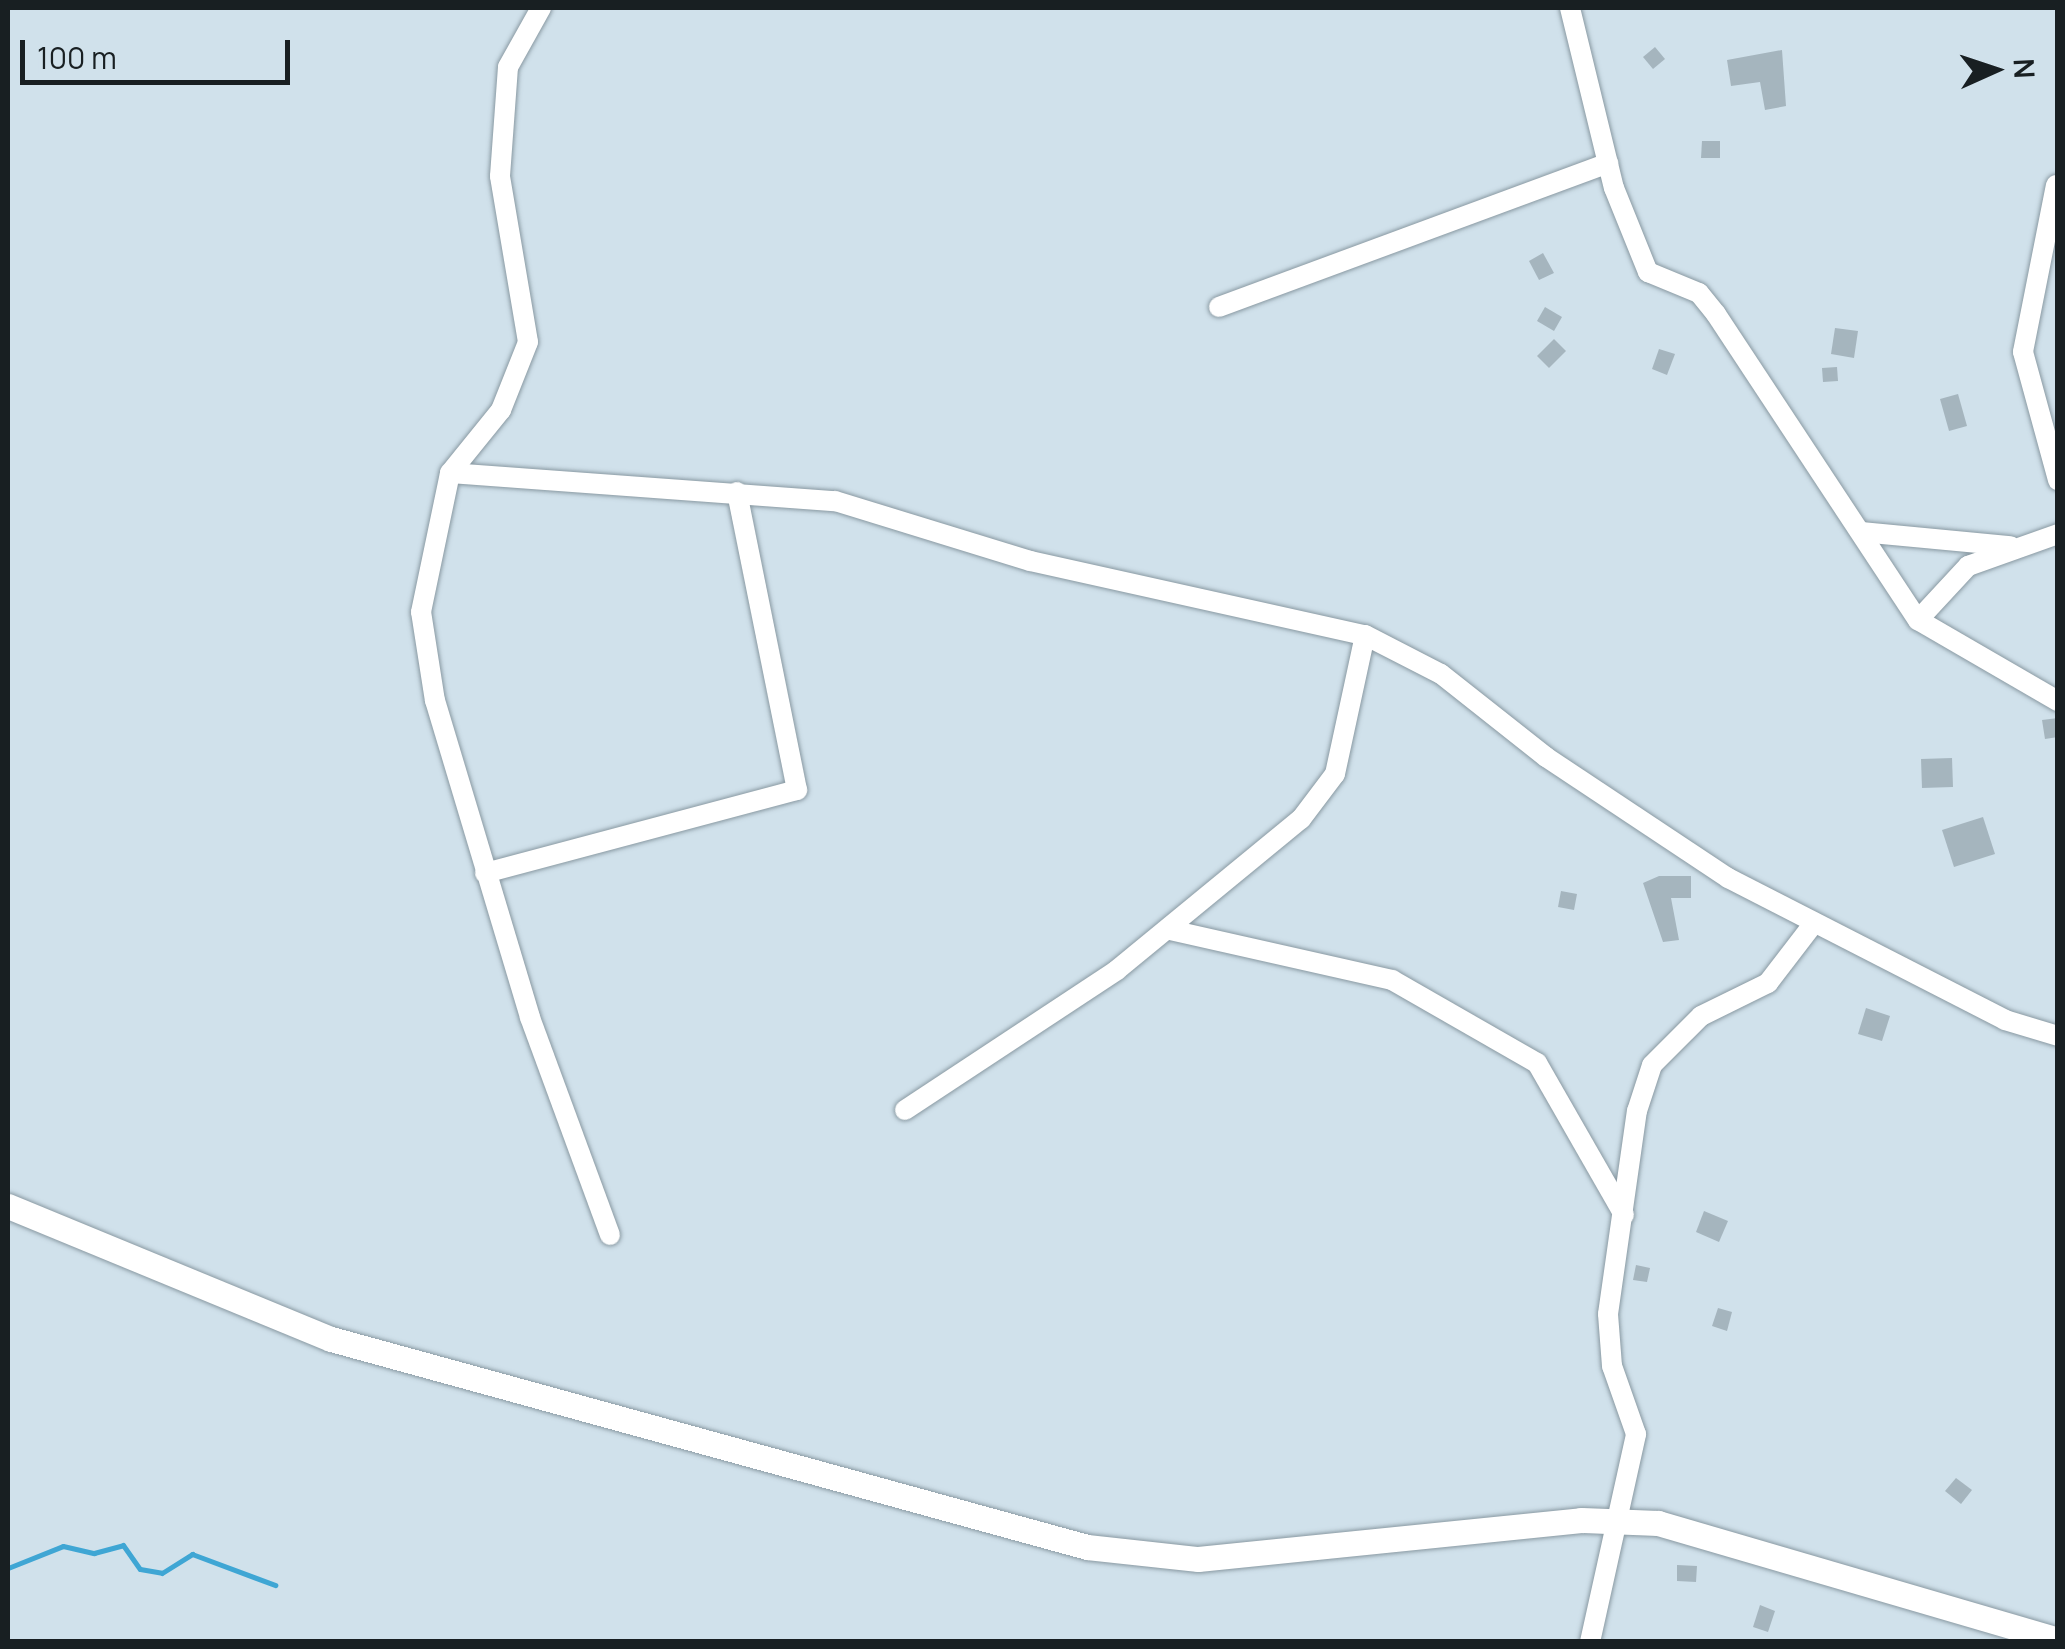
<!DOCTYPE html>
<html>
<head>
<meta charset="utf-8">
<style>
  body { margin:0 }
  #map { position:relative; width:2065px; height:1649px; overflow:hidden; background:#d0e1eb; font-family:Manrope,sans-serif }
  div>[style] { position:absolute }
  .stream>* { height:5px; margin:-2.5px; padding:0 2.5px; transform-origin:2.5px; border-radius:2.5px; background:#3fa6d4 }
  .building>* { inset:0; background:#a5b5be }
  .roads { filter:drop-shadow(0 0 2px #8999a2) drop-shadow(0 0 2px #8999a2) }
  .minor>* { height:20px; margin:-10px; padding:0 10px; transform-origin:10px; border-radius:10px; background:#fff }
  .major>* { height:25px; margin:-12.5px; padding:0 12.5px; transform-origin:12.5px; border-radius:12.5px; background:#fff }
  span { translate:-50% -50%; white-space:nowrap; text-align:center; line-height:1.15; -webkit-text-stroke:9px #d0e1eb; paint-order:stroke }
  .frame { position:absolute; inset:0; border:10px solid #181f22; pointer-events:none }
  .north { position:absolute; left:1945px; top:20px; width:100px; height:100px; -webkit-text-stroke:8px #d0e1eb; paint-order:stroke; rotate:87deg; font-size:28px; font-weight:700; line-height:40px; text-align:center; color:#181f22 }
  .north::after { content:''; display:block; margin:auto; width:35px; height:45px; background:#181f22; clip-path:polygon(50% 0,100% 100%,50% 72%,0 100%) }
  .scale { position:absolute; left:20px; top:40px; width:270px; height:45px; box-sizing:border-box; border:5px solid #181f22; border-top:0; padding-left:12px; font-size:30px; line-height:35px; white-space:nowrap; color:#181f22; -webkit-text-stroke:8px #d0e1eb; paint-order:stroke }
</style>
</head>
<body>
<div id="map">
  <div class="stream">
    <i style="left:8px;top:1568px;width:59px;rotate:-21.8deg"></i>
    <i style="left:63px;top:1546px;width:32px;rotate:13deg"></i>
    <i style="left:94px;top:1553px;width:30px;rotate:-15deg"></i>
    <i style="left:123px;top:1545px;width:29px;rotate:55deg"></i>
    <i style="left:140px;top:1569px;width:22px;rotate:10deg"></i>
    <i style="left:162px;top:1573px;width:36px;rotate:-32deg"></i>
    <i style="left:192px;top:1554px;width:89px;rotate:20.5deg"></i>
  </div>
  <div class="building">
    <i style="clip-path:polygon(1655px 47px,1665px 59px,1653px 69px,1643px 57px)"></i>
    <i style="clip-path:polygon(1782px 50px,1786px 106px,1765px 110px,1760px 82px,1731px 86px,1727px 60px)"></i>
    <i style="clip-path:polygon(1702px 141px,1720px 141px,1720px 158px,1701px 158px)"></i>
    <i style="clip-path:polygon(1543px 253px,1554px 273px,1539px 280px,1529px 261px)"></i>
    <i style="clip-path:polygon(1545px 307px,1562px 317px,1554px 331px,1537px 321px)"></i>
    <i style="clip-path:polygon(1835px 328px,1858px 331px,1854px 358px,1831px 354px)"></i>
    <i style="clip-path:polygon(1554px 339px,1566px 351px,1549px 368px,1537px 356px)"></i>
    <i style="clip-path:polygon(1659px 349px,1675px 354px,1667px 375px,1652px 369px)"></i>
    <i style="clip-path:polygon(1837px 367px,1838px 381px,1823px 382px,1822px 368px)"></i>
    <i style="clip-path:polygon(1958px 394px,1967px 426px,1949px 431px,1940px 399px)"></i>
    <i style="clip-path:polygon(2058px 718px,2058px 737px,2045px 739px,2042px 720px)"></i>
    <i style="clip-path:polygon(1952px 758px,1953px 787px,1922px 788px,1921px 759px)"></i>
    <i style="clip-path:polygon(1983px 817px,1995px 854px,1954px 867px,1942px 830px)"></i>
    <i style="clip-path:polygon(1659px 876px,1691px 876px,1691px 898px,1671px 898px,1679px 940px,1663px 942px,1643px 883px)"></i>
    <i style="clip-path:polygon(1561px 891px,1577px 894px,1574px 910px,1558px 907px)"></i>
    <i style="clip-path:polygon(1866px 1008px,1890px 1016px,1882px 1041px,1858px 1034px)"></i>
    <i style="clip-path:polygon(1704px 1211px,1728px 1221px,1719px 1242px,1696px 1232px)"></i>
    <i style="clip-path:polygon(1636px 1265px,1650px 1268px,1647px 1282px,1633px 1280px)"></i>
    <i style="clip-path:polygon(1718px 1308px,1732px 1312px,1727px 1331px,1712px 1326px)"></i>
    <i style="clip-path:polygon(1956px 1478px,1972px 1490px,1961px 1504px,1945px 1491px)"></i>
    <i style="clip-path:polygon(1677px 1565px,1697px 1566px,1696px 1582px,1677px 1581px)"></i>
    <i style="clip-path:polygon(1760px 1605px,1775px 1611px,1768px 1632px,1753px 1627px)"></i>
  </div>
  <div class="roads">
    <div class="minor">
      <i style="left:1570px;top:8px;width:185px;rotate:76.3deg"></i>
      <i style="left:1614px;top:188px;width:91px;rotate:68deg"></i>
      <i style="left:1648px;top:272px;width:55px;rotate:22.4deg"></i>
      <i style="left:1699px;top:293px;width:27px;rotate:51deg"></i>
      <i style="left:1716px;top:314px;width:367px;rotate:56.6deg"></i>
      <i style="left:1918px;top:620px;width:162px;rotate:30.1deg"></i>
      <i style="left:2056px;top:185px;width:170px;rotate:101.2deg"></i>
      <i style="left:2023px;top:352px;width:133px;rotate:74.7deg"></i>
      <i style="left:1219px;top:307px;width:415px;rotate:-20.3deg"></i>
      <i style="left:450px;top:473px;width:81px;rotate:-51deg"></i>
      <i style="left:501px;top:410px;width:73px;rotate:-68.3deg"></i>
      <i style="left:528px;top:342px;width:168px;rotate:-99.6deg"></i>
      <i style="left:500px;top:176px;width:109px;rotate:-85.8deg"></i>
      <i style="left:508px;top:67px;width:68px;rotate:-60.8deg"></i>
      <i style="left:1861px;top:532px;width:150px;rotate:5.4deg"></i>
      <i style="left:1918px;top:620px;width:74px;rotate:-47.2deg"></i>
      <i style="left:1968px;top:566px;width:96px;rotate:-19.6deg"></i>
      <i style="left:485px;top:873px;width:323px;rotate:-14.9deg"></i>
      <i style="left:797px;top:790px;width:304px;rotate:-101.4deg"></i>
      <i style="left:1170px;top:930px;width:228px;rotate:12.7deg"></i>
      <i style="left:1392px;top:980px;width:167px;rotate:29.8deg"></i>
      <i style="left:1537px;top:1063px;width:175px;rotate:60.2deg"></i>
      <i style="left:905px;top:1110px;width:254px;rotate:-33.4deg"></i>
      <i style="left:1117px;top:970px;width:238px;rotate:-39.4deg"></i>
      <i style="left:1301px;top:819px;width:56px;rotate:-52.9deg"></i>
      <i style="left:1335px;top:774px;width:142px;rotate:-77.8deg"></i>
      <i style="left:610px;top:1235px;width:232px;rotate:-110.2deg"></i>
      <i style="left:530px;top:1017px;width:330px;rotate:-106.7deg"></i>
      <i style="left:435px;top:701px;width:90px;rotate:-98.9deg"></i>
      <i style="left:421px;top:612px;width:142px;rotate:-78.2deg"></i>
      <i style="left:450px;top:473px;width:386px;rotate:4.2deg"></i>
      <i style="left:835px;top:501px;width:204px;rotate:17.1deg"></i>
      <i style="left:1030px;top:561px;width:343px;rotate:12.5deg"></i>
      <i style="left:1365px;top:635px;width:85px;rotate:27.2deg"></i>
      <i style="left:1441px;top:674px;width:134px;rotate:38.3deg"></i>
      <i style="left:1546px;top:757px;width:219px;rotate:33.6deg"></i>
      <i style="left:1728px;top:878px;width:311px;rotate:27.1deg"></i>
      <i style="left:2005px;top:1020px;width:55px;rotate:16.8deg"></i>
      <i style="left:1590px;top:1642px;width:213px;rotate:-77.5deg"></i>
      <i style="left:1636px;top:1434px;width:72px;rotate:-109.4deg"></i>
      <i style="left:1612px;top:1366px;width:52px;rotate:-94.4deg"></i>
      <i style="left:1608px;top:1314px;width:205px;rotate:-81.9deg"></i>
      <i style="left:1637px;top:1111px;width:48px;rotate:-71.9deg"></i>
      <i style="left:1652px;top:1065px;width:69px;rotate:-45deg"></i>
      <i style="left:1701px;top:1016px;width:75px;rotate:-26.2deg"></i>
      <i style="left:1768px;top:983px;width:76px;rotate:-52.5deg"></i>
    </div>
    <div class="major">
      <i style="left:8px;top:1206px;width:349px;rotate:22.4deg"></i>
      <i style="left:331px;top:1339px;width:784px;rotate:15.38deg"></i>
      <i style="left:1087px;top:1547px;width:112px;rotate:6.2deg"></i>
      <i style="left:1198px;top:1559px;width:385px;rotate:-5.8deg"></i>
      <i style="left:1581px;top:1520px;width:77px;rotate:2.2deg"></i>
      <i style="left:1658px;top:1523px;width:417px;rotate:16.3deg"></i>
    </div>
  </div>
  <div class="frame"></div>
  <div class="north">N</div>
  <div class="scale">100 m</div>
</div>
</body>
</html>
